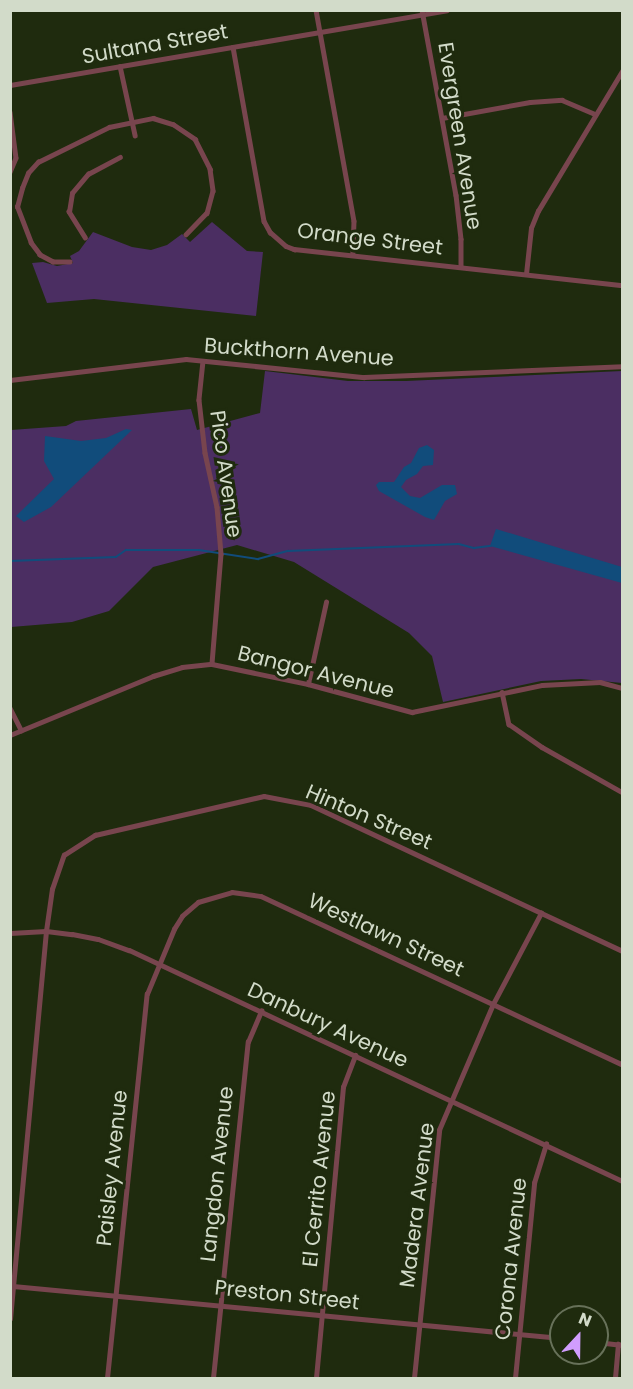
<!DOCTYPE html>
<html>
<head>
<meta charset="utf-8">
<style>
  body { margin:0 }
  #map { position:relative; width:633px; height:1389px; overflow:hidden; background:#1f2b0e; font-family:Poppins,sans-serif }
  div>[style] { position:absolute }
  .green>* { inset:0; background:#4b2e62 }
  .water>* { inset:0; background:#114c7b }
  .stream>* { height:1.5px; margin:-0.75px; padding:0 0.75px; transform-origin:0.75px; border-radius:0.75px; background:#114c7b }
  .minor>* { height:4.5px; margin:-2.25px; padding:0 2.25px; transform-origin:2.25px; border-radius:2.25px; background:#78454e }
  .tertiary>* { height:5px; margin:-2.5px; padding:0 2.5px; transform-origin:2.5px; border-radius:2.5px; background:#78454e }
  span { translate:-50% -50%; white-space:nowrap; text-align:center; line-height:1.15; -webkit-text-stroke:6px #1f2b0e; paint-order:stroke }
  .street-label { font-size:21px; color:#d2dbc9 }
  .frame { position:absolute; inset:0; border:12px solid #d2dbc9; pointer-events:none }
  .north { position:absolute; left:549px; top:1305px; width:60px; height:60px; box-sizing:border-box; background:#1f2b0e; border:2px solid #677159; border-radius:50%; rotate:22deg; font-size:16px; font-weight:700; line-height:24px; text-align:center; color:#d2dbc9 }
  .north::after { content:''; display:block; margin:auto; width:21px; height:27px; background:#d19dfe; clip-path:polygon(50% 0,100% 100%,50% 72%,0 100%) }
</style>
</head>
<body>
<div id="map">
  <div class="green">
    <i style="clip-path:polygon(212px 222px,247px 251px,263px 252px,256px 316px,94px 299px,47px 303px,32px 263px,43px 262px,57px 266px,73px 263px,70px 256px,79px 251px,93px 232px,132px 247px,151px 250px,167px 245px,182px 234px,190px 242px)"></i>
    <i style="clip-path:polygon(265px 371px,348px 381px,406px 381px,622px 371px,622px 683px,581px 679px,541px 681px,443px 702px,432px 656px,409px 633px,294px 562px,237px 545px,153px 567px,109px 611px,72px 622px,11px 627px,11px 430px,66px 426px,76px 421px,191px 409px,197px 430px,260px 413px)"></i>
  </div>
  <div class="water">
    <i style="clip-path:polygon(126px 429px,132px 430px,51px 507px,24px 522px,16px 516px,54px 479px,44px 461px,45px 436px,81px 441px,106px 438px)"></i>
    <i style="clip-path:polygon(427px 445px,434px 450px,433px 465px,423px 466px,417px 474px,406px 480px,401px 487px,410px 496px,420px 498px,442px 485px,455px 485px,457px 494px,445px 501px,434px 520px,425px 517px,379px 491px,376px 485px,379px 482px,394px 482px,404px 467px,411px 463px,419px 448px)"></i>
    <i style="clip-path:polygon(496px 529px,622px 567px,622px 583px,490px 546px)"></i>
  </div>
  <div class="stream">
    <i style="left:10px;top:561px;width:106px;rotate:-2.2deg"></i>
    <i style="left:116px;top:557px;width:12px;rotate:-35deg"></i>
    <i style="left:126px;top:550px;width:73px"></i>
    <i style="left:199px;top:550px;width:60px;rotate:8.7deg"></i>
    <i style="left:258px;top:559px;width:31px;rotate:-15deg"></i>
    <i style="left:288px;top:551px;width:171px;rotate:-2.3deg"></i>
    <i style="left:459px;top:544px;width:16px;rotate:15deg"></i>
    <i style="left:474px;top:548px;width:17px;rotate:-7deg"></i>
  </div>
  <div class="minor">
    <i style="left:316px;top:10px;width:214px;rotate:79.8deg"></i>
    <i style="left:354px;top:221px;width:34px;rotate:92deg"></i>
    <i style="left:422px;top:10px;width:188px;rotate:79.6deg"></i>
    <i style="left:456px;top:195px;width:44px;rotate:83.5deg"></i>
    <i style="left:461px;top:239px;width:28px;rotate:90deg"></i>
    <i style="left:233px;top:47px;width:177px;rotate:79.9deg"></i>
    <i style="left:264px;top:221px;width:13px;rotate:61deg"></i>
    <i style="left:270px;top:232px;width:21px;rotate:41deg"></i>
    <i style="left:286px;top:246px;width:9px;rotate:21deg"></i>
    <i style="left:294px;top:249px;width:330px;rotate:6.3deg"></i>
    <i style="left:120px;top:66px;width:71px;rotate:77.7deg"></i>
    <i style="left:10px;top:112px;width:46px;rotate:82.6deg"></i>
    <i style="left:16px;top:158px;width:15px;rotate:113deg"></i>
    <i style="left:442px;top:118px;width:89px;rotate:-10.3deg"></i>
    <i style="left:530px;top:102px;width:32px;rotate:-4deg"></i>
    <i style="left:562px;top:100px;width:36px;rotate:23deg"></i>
    <i style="left:85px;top:238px;width:31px;rotate:-122deg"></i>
    <i style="left:69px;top:212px;width:19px;rotate:-81deg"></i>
    <i style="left:72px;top:193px;width:25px;rotate:-50deg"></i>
    <i style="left:88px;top:174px;width:36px;rotate:-28deg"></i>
    <i style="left:70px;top:262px;width:17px;rotate:180deg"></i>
    <i style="left:53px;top:262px;width:15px;rotate:-152deg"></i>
    <i style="left:40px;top:255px;width:15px;rotate:-127deg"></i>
    <i style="left:31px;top:243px;width:39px;rotate:-111deg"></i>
    <i style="left:17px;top:207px;width:20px;rotate:-75deg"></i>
    <i style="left:22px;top:188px;width:16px;rotate:-68deg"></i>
    <i style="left:28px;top:173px;width:15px;rotate:-48deg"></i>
    <i style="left:38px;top:162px;width:79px;rotate:-26.2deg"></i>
    <i style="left:109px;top:127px;width:45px;rotate:-11.6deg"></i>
    <i style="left:153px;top:118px;width:21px;rotate:17deg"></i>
    <i style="left:173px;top:124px;width:27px;rotate:34deg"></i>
    <i style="left:195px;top:139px;width:34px;rotate:63deg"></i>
    <i style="left:210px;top:169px;width:22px;rotate:82deg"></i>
    <i style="left:213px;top:191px;width:23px;rotate:105deg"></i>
    <i style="left:207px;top:213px;width:30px;rotate:134deg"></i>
    <i style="left:526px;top:274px;width:46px;rotate:-83.8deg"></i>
    <i style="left:531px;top:228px;width:18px;rotate:-68deg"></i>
    <i style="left:538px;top:211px;width:163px;rotate:-59deg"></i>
    <i style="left:203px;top:361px;width:39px;rotate:96deg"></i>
    <i style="left:199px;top:400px;width:53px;rotate:83.5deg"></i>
    <i style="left:205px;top:453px;width:55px;rotate:77.5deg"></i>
    <i style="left:217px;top:507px;width:47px;rotate:85.1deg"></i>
    <i style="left:221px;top:554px;width:110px;rotate:94.7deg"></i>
    <i style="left:10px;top:380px;width:177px;rotate:-6.8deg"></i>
    <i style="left:186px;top:359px;width:179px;rotate:5.8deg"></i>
    <i style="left:364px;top:377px;width:258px;rotate:-2.4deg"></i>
    <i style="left:308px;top:684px;width:84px;rotate:-77.6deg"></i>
    <i style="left:502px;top:692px;width:33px;rotate:78deg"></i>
    <i style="left:509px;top:724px;width:40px;rotate:34.9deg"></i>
    <i style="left:542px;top:747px;width:92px;rotate:29.4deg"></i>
    <i style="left:10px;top:708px;width:25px;rotate:63deg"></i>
    <i style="left:10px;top:735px;width:155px;rotate:-22.4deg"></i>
    <i style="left:153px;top:676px;width:30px;rotate:-17deg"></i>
    <i style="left:182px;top:667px;width:30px;rotate:-6deg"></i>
    <i style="left:212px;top:664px;width:98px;rotate:11.8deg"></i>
    <i style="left:308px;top:684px;width:108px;rotate:15.1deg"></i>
    <i style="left:412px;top:712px;width:133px;rotate:-11.7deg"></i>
    <i style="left:542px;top:685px;width:58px;rotate:-3deg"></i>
    <i style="left:600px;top:682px;width:23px;rotate:15deg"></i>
    <i style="left:13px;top:1286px;width:550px;rotate:5.42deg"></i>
    <i style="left:10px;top:1319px;width:390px;rotate:-84.7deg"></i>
    <i style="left:46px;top:931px;width:42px;rotate:-81.9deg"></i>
    <i style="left:52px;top:889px;width:36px;rotate:-71deg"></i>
    <i style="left:64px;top:855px;width:37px;rotate:-33deg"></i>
    <i style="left:95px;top:835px;width:173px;rotate:-13deg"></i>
    <i style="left:264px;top:796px;width:48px;rotate:10.8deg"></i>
    <i style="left:311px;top:805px;width:344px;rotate:25.1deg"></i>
    <i style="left:597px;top:1342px;width:25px;rotate:7deg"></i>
    <i style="left:107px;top:1378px;width:386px;rotate:-84.1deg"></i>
    <i style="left:147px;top:994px;width:70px;rotate:-67.4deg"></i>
    <i style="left:174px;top:929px;width:15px;rotate:-58deg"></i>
    <i style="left:182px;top:916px;width:21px;rotate:-41deg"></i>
    <i style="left:198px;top:902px;width:35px;rotate:-16deg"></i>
    <i style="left:232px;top:892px;width:29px;rotate:8deg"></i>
    <i style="left:261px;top:896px;width:398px;rotate:25deg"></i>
    <i style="left:213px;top:1378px;width:338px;rotate:-84.1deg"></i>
    <i style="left:248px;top:1042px;width:34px;rotate:-67deg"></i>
    <i style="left:316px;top:1378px;width:292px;rotate:-84.7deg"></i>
    <i style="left:343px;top:1087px;width:34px;rotate:-69deg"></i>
    <i style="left:414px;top:1378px;width:249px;rotate:-84.2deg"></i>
    <i style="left:439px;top:1130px;width:137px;rotate:-66.8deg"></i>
    <i style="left:493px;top:1004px;width:103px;rotate:-62.2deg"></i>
    <i style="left:515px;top:1378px;width:196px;rotate:-84.4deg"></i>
    <i style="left:534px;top:1183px;width:41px;rotate:-72.9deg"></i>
    <i style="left:615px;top:1378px;width:34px;rotate:-85deg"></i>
  </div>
  <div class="tertiary">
    <i style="left:10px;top:85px;width:443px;rotate:-9.7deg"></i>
    <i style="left:10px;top:933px;width:36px;rotate:-3deg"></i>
    <i style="left:46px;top:931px;width:26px;rotate:7deg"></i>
    <i style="left:72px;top:934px;width:26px;rotate:11deg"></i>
    <i style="left:98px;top:939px;width:33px;rotate:20deg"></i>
    <i style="left:129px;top:950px;width:544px;rotate:25.11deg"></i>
  </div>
  <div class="street-label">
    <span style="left:155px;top:44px;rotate:-10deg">Sultana Street</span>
    <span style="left:460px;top:136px;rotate:81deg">Evergreen Avenue</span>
    <span style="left:370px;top:239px;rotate:7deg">Orange Street</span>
    <span style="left:299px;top:352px;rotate:4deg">Buckthorn Avenue</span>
    <span style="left:226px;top:474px;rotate:82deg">Pico Avenue</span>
    <span style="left:316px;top:672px;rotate:14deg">Bangor Avenue</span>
    <span style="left:369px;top:817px;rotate:23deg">Hinton Street</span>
    <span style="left:386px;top:935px;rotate:25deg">Westlawn Street</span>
    <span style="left:328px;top:1025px;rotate:25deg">Danbury Avenue</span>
    <span style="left:112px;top:1168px;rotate:-84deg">Paisley Avenue</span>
    <span style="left:217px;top:1174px;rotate:-84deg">Langdon Avenue</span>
    <span style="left:319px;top:1179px;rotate:-84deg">El Cerrito Avenue</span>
    <span style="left:417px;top:1205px;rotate:-83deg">Madera Avenue</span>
    <span style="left:511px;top:1259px;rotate:-84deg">Corona Avenue</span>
    <span style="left:287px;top:1295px;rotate:6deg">Preston Street</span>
  </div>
  <div class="frame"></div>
  <div class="north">N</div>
</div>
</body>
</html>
